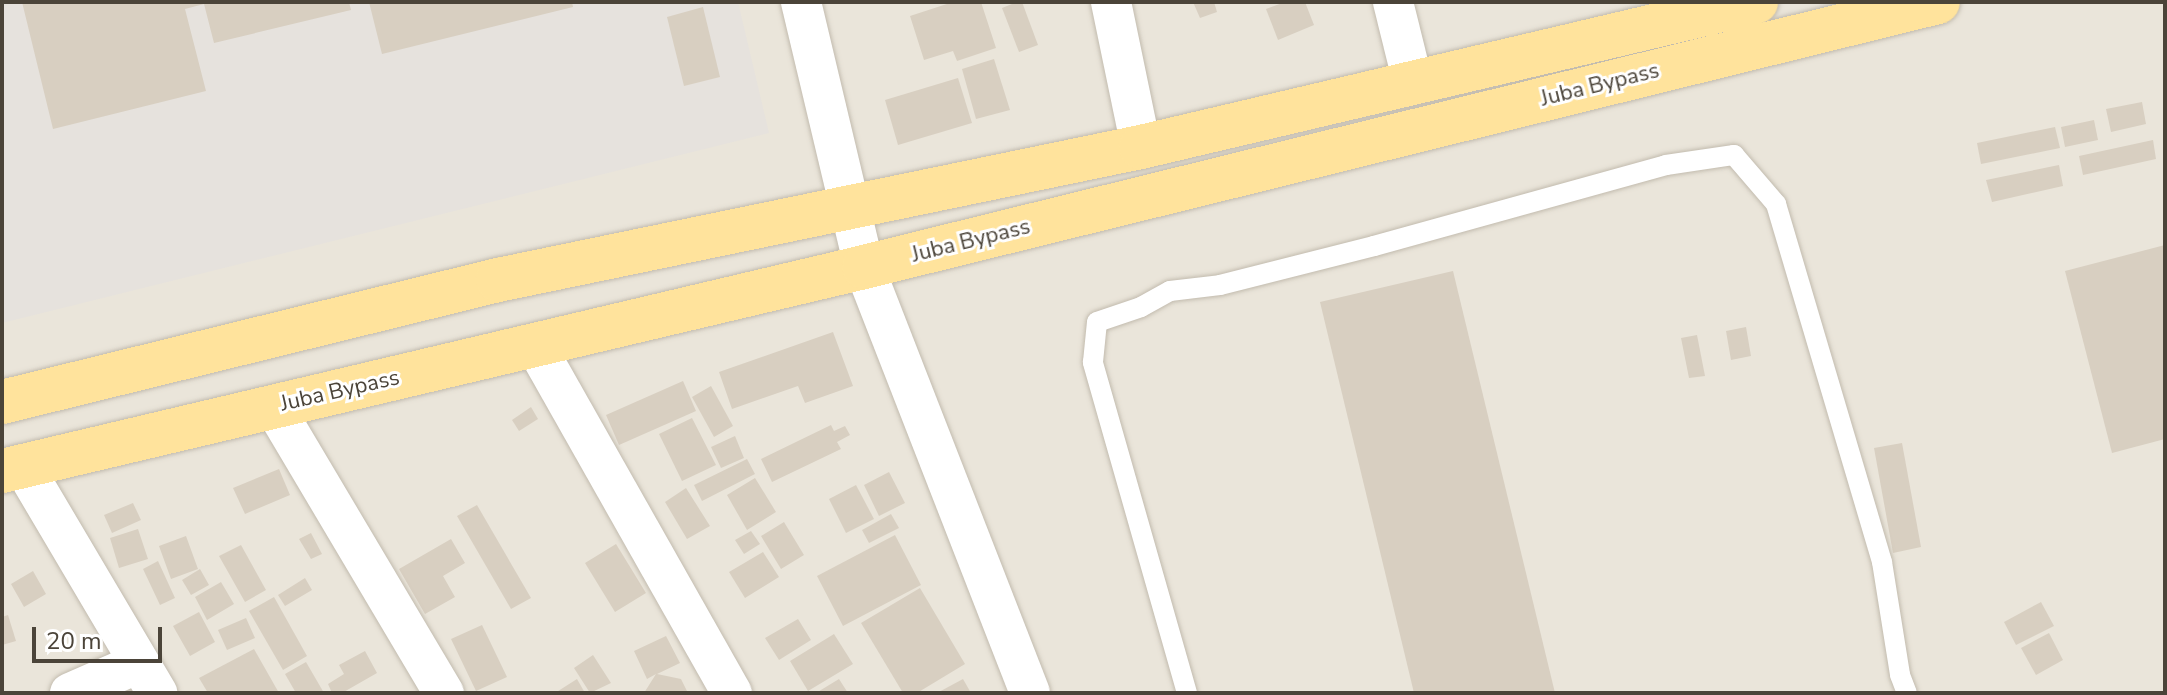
<!DOCTYPE html>
<html>
<head>
<meta charset="utf-8">
<style>
  body { margin:0 }
  #map { position:relative; width:2167px; height:695px; overflow:hidden; background:#f6f3ec; font-family:"Nunito Sans",sans-serif }
  div>[style] { position:absolute }
  .residential>* { inset:0; background:#eae5da }
  .industrial>* { inset:0; background:#e6e2dd }
  .building>* { inset:0; background:#d8cfc1 }
  .roads { filter:drop-shadow(0 0 2px #c2bbae) drop-shadow(0 0 2px #c2bbae) }
  .lane>* { height:20px; margin:-10px; padding:0 10px; transform-origin:10px; border-radius:10px; background:#fff }
  .street>* { height:40px; margin:-20px; padding:0 20px; transform-origin:20px; border-radius:20px; background:#fff }
  .primary>* { height:44px; margin:-22px; padding:0 22px; transform-origin:22px; border-radius:22px; background:#ffe39c }
  span { translate:-50% -50%; white-space:nowrap; text-align:center; line-height:1.15; -webkit-text-stroke:6px #fff; paint-order:stroke }
  .street-label { font-size:22px; color:#4b4439 }
  .frame { position:absolute; inset:0; border:4px solid #4b4439; pointer-events:none }
  .scale { position:absolute; left:32px; top:627px; width:130px; height:36px; box-sizing:border-box; border:4px solid #4b4439; border-top:0; padding-left:10px; font-size:24px; line-height:28px; white-space:nowrap; color:#4b4439; -webkit-text-stroke:6px #fff; paint-order:stroke }
</style>
</head>
<body>
<div id="map">
  <div class="residential">
    <i style="clip-path:polygon(2px 2px,2165px 2px,2165px 693px,2px 693px)"></i>
  </div>
  <div class="industrial">
    <i style="clip-path:polygon(2px 2px,738px 2px,769px 133px,2px 323px)"></i>
  </div>
  <div class="building">
    <i style="clip-path:polygon(22px 2px,349px 2px,351px 10px,214px 43px,204px 4px,185px 9px,206px 91px,53px 129px)"></i>
    <i style="clip-path:polygon(369px 2px,572px 2px,573px 7px,382px 54px)"></i>
    <i style="clip-path:polygon(953px 2px,981px 2px,996px 48px,957px 61px,953px 51px,924px 60px,910px 16px)"></i>
    <i style="clip-path:polygon(1017px 2px,1022px 2px,1038px 45px,1019px 52px,1002px 8px)"></i>
    <i style="clip-path:polygon(1193px 2px,1214px 2px,1217px 12px,1200px 18px)"></i>
    <i style="clip-path:polygon(1285px 2px,1305px 2px,1314px 25px,1278px 40px,1266px 9px)"></i>
    <i style="clip-path:polygon(703px 7px,720px 77px,684px 86px,667px 17px)"></i>
    <i style="clip-path:polygon(994px 59px,1010px 110px,976px 119px,962px 69px)"></i>
    <i style="clip-path:polygon(958px 78px,972px 123px,898px 145px,885px 100px)"></i>
    <i style="clip-path:polygon(2142px 102px,2146px 124px,2111px 132px,2106px 109px)"></i>
    <i style="clip-path:polygon(2094px 120px,2098px 140px,2065px 147px,2061px 127px)"></i>
    <i style="clip-path:polygon(2055px 127px,2060px 148px,1981px 164px,1977px 143px)"></i>
    <i style="clip-path:polygon(2153px 140px,2156px 159px,2083px 175px,2079px 156px)"></i>
    <i style="clip-path:polygon(2059px 165px,2063px 186px,1992px 202px,1986px 180px)"></i>
    <i style="clip-path:polygon(2165px 245px,2165px 439px,2112px 453px,2065px 271px)"></i>
    <i style="clip-path:polygon(1453px 271px,1555px 693px,1414px 693px,1320px 302px)"></i>
    <i style="clip-path:polygon(1746px 327px,1751px 356px,1731px 360px,1726px 331px)"></i>
    <i style="clip-path:polygon(833px 332px,853px 386px,805px 403px,798px 386px,732px 409px,719px 372px)"></i>
    <i style="clip-path:polygon(1697px 335px,1705px 376px,1689px 378px,1681px 338px)"></i>
    <i style="clip-path:polygon(683px 381px,696px 411px,619px 445px,606px 415px)"></i>
    <i style="clip-path:polygon(711px 386px,733px 426px,714px 437px,692px 397px)"></i>
    <i style="clip-path:polygon(531px 407px,538px 419px,519px 431px,512px 420px)"></i>
    <i style="clip-path:polygon(692px 418px,716px 465px,682px 481px,659px 434px)"></i>
    <i style="clip-path:polygon(831px 425px,834px 431px,845px 426px,850px 435px,837px 442px,841px 449px,772px 482px,761px 459px)"></i>
    <i style="clip-path:polygon(735px 436px,744px 458px,721px 468px,711px 447px)"></i>
    <i style="clip-path:polygon(1902px 443px,1921px 547px,1893px 553px,1874px 448px)"></i>
    <i style="clip-path:polygon(747px 459px,755px 474px,702px 501px,694px 485px)"></i>
    <i style="clip-path:polygon(279px 469px,290px 495px,245px 514px,233px 488px)"></i>
    <i style="clip-path:polygon(889px 472px,905px 503px,879px 516px,864px 485px)"></i>
    <i style="clip-path:polygon(755px 478px,776px 512px,747px 530px,727px 495px)"></i>
    <i style="clip-path:polygon(856px 485px,874px 519px,846px 533px,829px 499px)"></i>
    <i style="clip-path:polygon(686px 488px,710px 526px,687px 539px,665px 502px)"></i>
    <i style="clip-path:polygon(133px 503px,141px 520px,112px 533px,104px 515px)"></i>
    <i style="clip-path:polygon(477px 505px,531px 598px,511px 609px,457px 516px)"></i>
    <i style="clip-path:polygon(891px 514px,899px 528px,869px 543px,862px 530px)"></i>
    <i style="clip-path:polygon(784px 522px,804px 555px,781px 569px,761px 536px)"></i>
    <i style="clip-path:polygon(138px 529px,148px 559px,119px 568px,110px 538px)"></i>
    <i style="clip-path:polygon(751px 531px,760px 544px,744px 554px,735px 540px)"></i>
    <i style="clip-path:polygon(311px 533px,322px 554px,311px 559px,299px 539px)"></i>
    <i style="clip-path:polygon(895px 535px,921px 585px,843px 626px,817px 576px)"></i>
    <i style="clip-path:polygon(186px 536px,198px 569px,171px 579px,159px 546px)"></i>
    <i style="clip-path:polygon(451px 539px,465px 563px,443px 576px,455px 597px,425px 614px,399px 569px)"></i>
    <i style="clip-path:polygon(616px 544px,646px 593px,615px 612px,585px 563px)"></i>
    <i style="clip-path:polygon(241px 545px,266px 590px,245px 602px,219px 556px)"></i>
    <i style="clip-path:polygon(763px 552px,779px 577px,745px 598px,729px 572px)"></i>
    <i style="clip-path:polygon(158px 561px,175px 598px,160px 605px,143px 569px)"></i>
    <i style="clip-path:polygon(200px 569px,209px 585px,191px 595px,182px 580px)"></i>
    <i style="clip-path:polygon(33px 571px,46px 594px,24px 607px,11px 584px)"></i>
    <i style="clip-path:polygon(305px 578px,312px 590px,285px 606px,278px 595px)"></i>
    <i style="clip-path:polygon(221px 582px,234px 604px,207px 620px,195px 597px)"></i>
    <i style="clip-path:polygon(920px 588px,965px 664px,917px 693px,903px 693px,861px 623px)"></i>
    <i style="clip-path:polygon(274px 597px,307px 656px,283px 670px,249px 611px)"></i>
    <i style="clip-path:polygon(2041px 602px,2054px 626px,2016px 645px,2004px 622px)"></i>
    <i style="clip-path:polygon(199px 612px,215px 642px,190px 656px,173px 626px)"></i>
    <i style="clip-path:polygon(8px 615px,16px 641px,2px 645px,2px 617px)"></i>
    <i style="clip-path:polygon(246px 618px,255px 638px,227px 650px,218px 630px)"></i>
    <i style="clip-path:polygon(798px 619px,811px 640px,779px 660px,765px 638px)"></i>
    <i style="clip-path:polygon(482px 625px,507px 677px,476px 691px,451px 639px)"></i>
    <i style="clip-path:polygon(2049px 633px,2063px 660px,2036px 675px,2021px 648px)"></i>
    <i style="clip-path:polygon(834px 634px,853px 664px,808px 691px,790px 661px)"></i>
    <i style="clip-path:polygon(666px 636px,680px 663px,657px 674px,681px 679px,688px 693px,644px 693px,656px 674px,647px 679px,634px 651px)"></i>
    <i style="clip-path:polygon(254px 649px,279px 693px,208px 693px,199px 678px)"></i>
    <i style="clip-path:polygon(365px 651px,377px 673px,342px 693px,332px 693px,328px 684px,344px 674px,339px 665px)"></i>
    <i style="clip-path:polygon(593px 655px,611px 683px,590px 693px,574px 668px)"></i>
    <i style="clip-path:polygon(306px 662px,324px 693px,296px 693px,285px 674px)"></i>
    <i style="clip-path:polygon(577px 679px,585px 693px,555px 693px)"></i>
    <i style="clip-path:polygon(839px 679px,848px 693px,816px 693px)"></i>
    <i style="clip-path:polygon(963px 679px,971px 693px,937px 693px)"></i>
  </div>
  <div class="roads">
    <div class="lane">
      <i style="left:1187px;top:693px;width:344px;rotate:-105.9deg"></i>
      <i style="left:1093px;top:362px;width:40px;rotate:-84.3deg"></i>
      <i style="left:1097px;top:322px;width:46px;rotate:-18.8deg"></i>
      <i style="left:1141px;top:307px;width:33px;rotate:-29deg"></i>
      <i style="left:1170px;top:291px;width:50px;rotate:-6.8deg"></i>
      <i style="left:1220px;top:285px;width:159px;rotate:-14.2deg"></i>
      <i style="left:1374px;top:246px;width:303px;rotate:-15.5deg"></i>
      <i style="left:1666px;top:165px;width:69px;rotate:-8.4deg"></i>
      <i style="left:1734px;top:155px;width:65px;rotate:49.4deg"></i>
      <i style="left:1776px;top:204px;width:373px;rotate:73.5deg"></i>
      <i style="left:1882px;top:562px;width:114px;rotate:80.9deg"></i>
      <i style="left:1900px;top:675px;width:19px;rotate:69deg"></i>
    </div>
    <div class="street">
      <i style="left:801px;top:2px;width:272px;rotate:76.6deg"></i>
      <i style="left:864px;top:267px;width:457px;rotate:68.7deg"></i>
      <i style="left:1111px;top:2px;width:148px;rotate:78.3deg"></i>
      <i style="left:1393px;top:2px;width:83px;rotate:76.1deg"></i>
      <i style="left:535px;top:345px;width:400px;rotate:60.5deg"></i>
      <i style="left:274px;top:407px;width:333px;rotate:59.3deg"></i>
      <i style="left:23px;top:466px;width:264px;rotate:59.4deg"></i>
      <i style="left:70px;top:693px;width:75px;rotate:-23.5deg"></i>
    </div>
    <div class="primary">
      <i style="left:2px;top:402px;width:511px;rotate:-13.82deg"></i>
      <i style="left:498px;top:280px;width:657px;rotate:-11.69deg"></i>
      <i style="left:1141px;top:147px;width:632px;rotate:-13.27deg"></i>
      <i style="left:2px;top:471px;width:886px;rotate:-13.31deg"></i>
      <i style="left:864px;top:267px;width:1106px;rotate:-13.86deg"></i>
    </div>
  </div>
  <div class="street-label">
    <span style="left:1600px;top:85px;rotate:-14deg">Juba Bypass</span>
    <span style="left:971px;top:241px;rotate:-14deg">Juba Bypass</span>
    <span style="left:340px;top:391px;rotate:-13deg">Juba Bypass</span>
  </div>
  <div class="frame"></div>
  <div class="scale">20 m</div>
</div>
</body>
</html>
